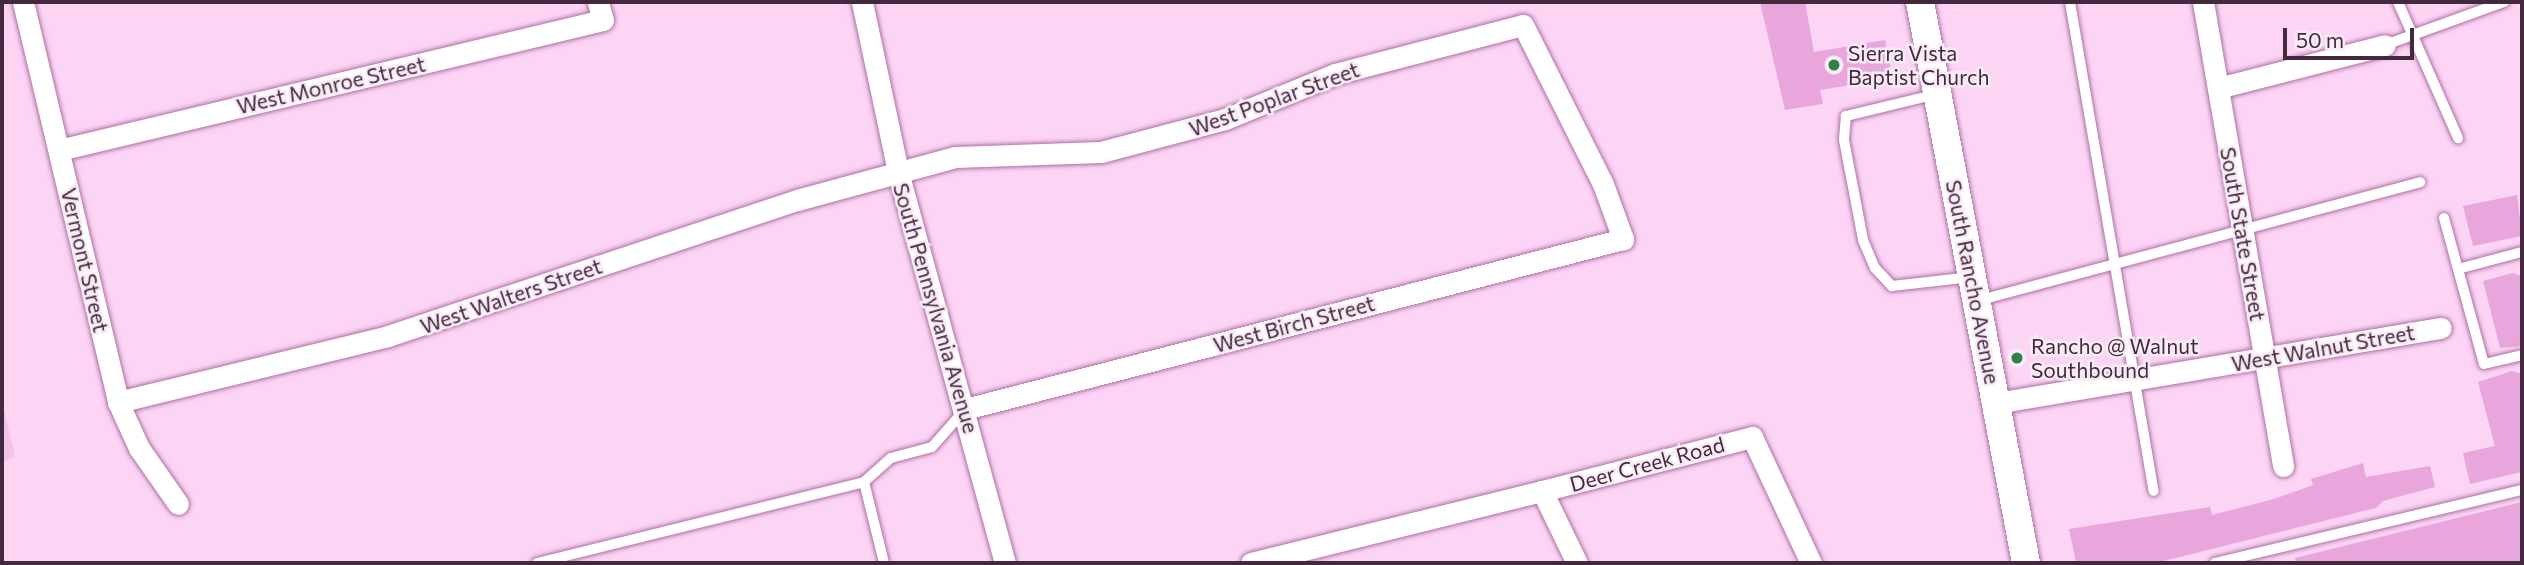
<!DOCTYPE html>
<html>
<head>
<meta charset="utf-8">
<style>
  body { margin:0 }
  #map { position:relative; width:2524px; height:565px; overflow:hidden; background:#fcd4f4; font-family:Commissioner,sans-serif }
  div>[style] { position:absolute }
  .built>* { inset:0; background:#f1c5e8 }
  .building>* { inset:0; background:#e8a6dc }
  .roads { filter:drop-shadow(0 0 2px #ad70a3) drop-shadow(0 0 2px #ad70a3) }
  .lane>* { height:10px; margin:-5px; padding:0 5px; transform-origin:5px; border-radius:5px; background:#fff }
  .street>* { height:21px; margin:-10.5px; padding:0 10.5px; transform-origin:10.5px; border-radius:10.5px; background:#fff }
  .secondary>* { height:28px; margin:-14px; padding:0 14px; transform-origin:14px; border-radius:14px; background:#fff }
  .dots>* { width:19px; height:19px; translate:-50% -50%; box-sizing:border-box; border:4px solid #f8ebf5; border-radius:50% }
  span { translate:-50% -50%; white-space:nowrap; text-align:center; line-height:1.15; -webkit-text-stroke:5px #f8ebf5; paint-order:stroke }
  .poi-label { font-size:21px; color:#43293e }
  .left { translate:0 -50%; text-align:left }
  .street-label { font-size:21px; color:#43293e }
  .frame { position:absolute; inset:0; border:4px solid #43293e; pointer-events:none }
  .scale { position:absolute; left:2283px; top:28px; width:131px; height:32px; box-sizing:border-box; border:4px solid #43293e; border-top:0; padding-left:9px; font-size:21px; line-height:24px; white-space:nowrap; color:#43293e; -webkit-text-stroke:5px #f8ebf5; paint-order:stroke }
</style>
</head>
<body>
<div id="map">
  <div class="built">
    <i style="clip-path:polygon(2px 402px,15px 455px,2px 464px)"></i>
  </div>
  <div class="building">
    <i style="clip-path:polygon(1760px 2px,1805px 2px,1814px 52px,1885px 40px,1893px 78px,1820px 90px,1823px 104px,1785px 110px)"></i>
    <i style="clip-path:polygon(2517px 195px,2522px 236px,2473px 246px,2463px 206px)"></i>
    <i style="clip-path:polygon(2513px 273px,2522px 276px,2522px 346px,2500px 348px,2483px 281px)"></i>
    <i style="clip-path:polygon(2512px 371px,2522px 374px,2522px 472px,2470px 484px,2463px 453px,2495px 446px,2478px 382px)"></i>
    <i style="clip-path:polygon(2363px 463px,2366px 477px,2430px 466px,2435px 487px,2383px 501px,2376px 508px,2156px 563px,2076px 563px,2069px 529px,2210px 507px,2212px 515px,2274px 499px,2313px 485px,2311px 479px)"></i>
    <i style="clip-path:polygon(2522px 502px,2522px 563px,2296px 563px,2295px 558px)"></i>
  </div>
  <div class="roads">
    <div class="lane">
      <i style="left:2070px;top:2px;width:496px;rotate:80.3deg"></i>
      <i style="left:2398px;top:2px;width:149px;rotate:66.2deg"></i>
      <i style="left:2385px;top:45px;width:127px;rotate:-19.9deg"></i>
      <i style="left:1937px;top:94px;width:94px;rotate:166.4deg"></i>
      <i style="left:1846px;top:116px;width:24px;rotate:95deg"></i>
      <i style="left:1844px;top:140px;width:102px;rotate:79.2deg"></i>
      <i style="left:1863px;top:240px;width:30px;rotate:67deg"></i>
      <i style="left:1875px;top:268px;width:25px;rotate:47deg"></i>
      <i style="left:1892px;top:286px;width:80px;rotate:-6.5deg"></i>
      <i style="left:2444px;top:218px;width:151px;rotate:74.7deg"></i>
      <i style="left:2484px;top:364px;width:39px;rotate:-13deg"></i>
      <i style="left:2458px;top:269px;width:66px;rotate:-14.9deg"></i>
      <i style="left:1977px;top:301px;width:459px;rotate:-15deg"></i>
      <i style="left:864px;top:482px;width:83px;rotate:76.1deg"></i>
      <i style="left:537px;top:563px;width:337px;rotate:-13.9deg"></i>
      <i style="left:864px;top:482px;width:36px;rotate:-42deg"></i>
      <i style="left:891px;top:458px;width:42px;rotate:-15deg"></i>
      <i style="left:932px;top:447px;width:47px;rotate:-48.5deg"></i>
      <i style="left:2215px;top:563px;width:316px;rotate:-13.4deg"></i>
    </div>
    <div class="street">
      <i style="left:23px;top:2px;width:411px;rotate:76.6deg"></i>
      <i style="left:118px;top:402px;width:51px;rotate:65.5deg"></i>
      <i style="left:139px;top:448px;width:68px;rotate:55.1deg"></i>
      <i style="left:862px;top:2px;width:174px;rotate:78deg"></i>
      <i style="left:898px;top:172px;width:405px;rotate:74.7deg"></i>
      <i style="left:2203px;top:2px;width:471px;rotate:80.2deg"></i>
      <i style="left:2218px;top:88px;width:172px;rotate:-14.4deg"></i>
      <i style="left:59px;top:150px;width:559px;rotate:-13.44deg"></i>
      <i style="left:603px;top:20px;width:19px;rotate:-106deg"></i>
      <i style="left:118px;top:402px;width:278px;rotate:-13.7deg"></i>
      <i style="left:388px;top:336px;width:431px;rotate:-18.4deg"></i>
      <i style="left:797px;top:200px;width:164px;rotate:-15.2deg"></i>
      <i style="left:955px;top:157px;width:146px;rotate:-2deg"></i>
      <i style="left:1101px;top:152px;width:128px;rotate:-14.9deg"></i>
      <i style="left:1225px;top:119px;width:119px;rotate:-22.2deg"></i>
      <i style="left:1335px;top:74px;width:194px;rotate:-14.6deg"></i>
      <i style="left:1523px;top:25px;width:178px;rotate:63.3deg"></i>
      <i style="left:1603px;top:184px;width:59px;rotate:70deg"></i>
      <i style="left:1623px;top:239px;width:680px;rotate:165.51deg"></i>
      <i style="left:1996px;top:403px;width:451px;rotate:-9.6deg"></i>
      <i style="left:1542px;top:491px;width:217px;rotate:-14.4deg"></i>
      <i style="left:1752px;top:437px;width:139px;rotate:64.9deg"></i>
      <i style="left:1251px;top:563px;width:300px;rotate:-13.9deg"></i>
      <i style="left:1542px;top:491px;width:80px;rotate:64.1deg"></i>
    </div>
    <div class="secondary">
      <i style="left:1920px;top:2px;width:571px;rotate:79.3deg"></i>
    </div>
  </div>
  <div class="dots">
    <i style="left:1834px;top:65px;background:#327f4e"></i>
    <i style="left:2017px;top:358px;background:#327f4e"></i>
  </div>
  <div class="poi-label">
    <span class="left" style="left:1848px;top:65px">Sierra Vista<br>Baptist Church</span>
    <span class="left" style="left:2031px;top:358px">Rancho @ Walnut<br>Southbound</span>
  </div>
  <div class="street-label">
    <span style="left:331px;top:85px;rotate:-13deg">West Monroe Street</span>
    <span style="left:1274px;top:99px;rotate:-20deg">West Poplar Street</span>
    <span style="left:2243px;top:234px;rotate:80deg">South State Street</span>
    <span style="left:85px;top:260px;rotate:77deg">Vermont Street</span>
    <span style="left:1973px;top:282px;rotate:79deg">South Rancho Avenue</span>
    <span style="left:511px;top:296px;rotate:-19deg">West Walters Street</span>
    <span style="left:936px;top:308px;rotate:74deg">South Pennsylvania Avenue</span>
    <span style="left:1294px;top:324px;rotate:-15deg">West Birch Street</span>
    <span style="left:2323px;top:348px;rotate:-10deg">West Walnut Street</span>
    <span style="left:1647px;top:464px;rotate:-15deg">Deer Creek Road</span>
  </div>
  <div class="frame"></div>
  <div class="scale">50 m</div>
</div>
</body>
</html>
